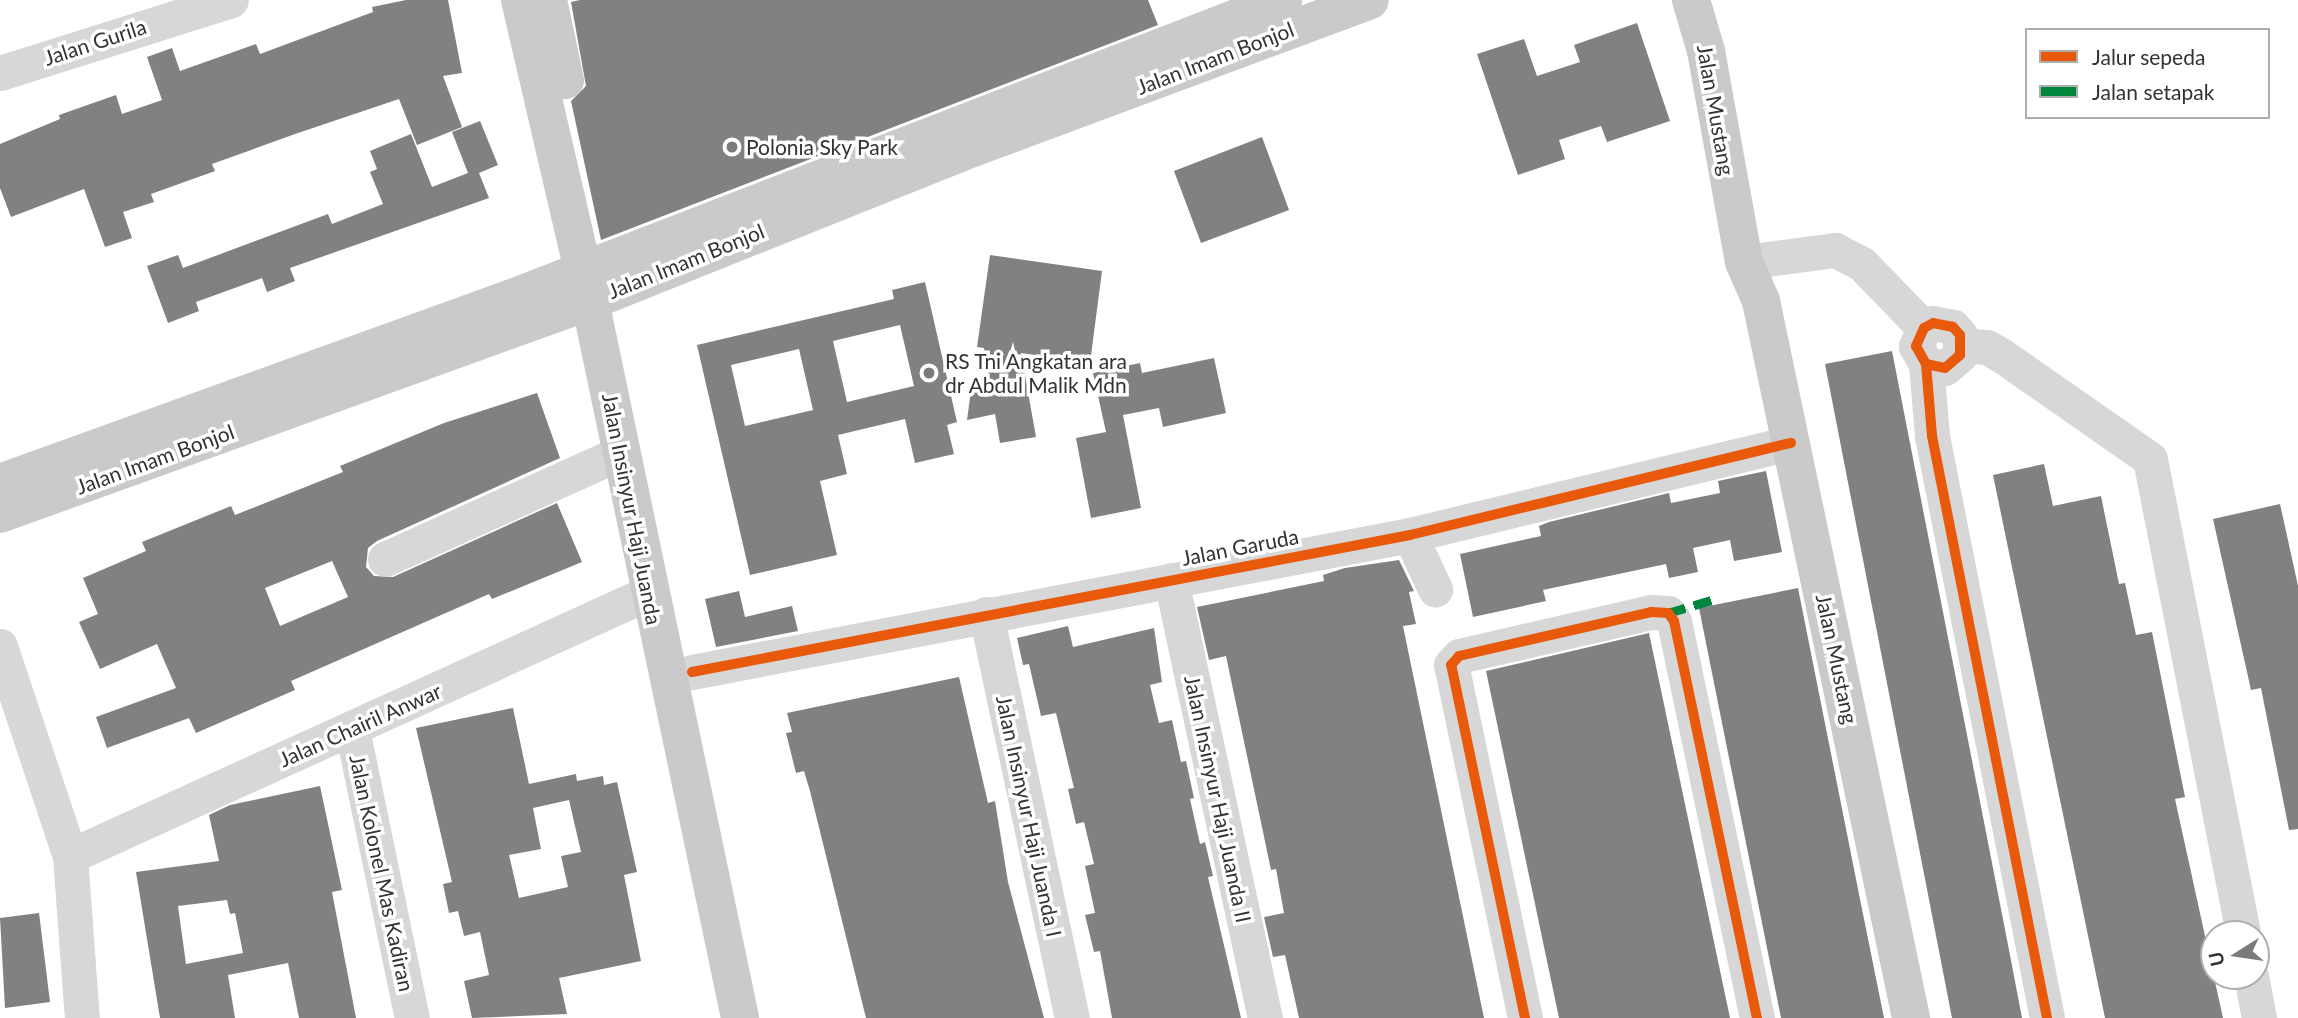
<!DOCTYPE html>
<html>
<head>
<meta charset="utf-8">
<style>
  body { margin:0 }
  #map { position:relative; width:2298px; height:1018px; overflow:hidden; background:#fff; font-family:Lato,sans-serif }
  div>[style] { position:absolute }
  .building>* { inset:0; background:#818181 }
  .minor>* { height:35px; margin:-17.5px; padding:0 17.5px; transform-origin:17.5px; border-radius:17.5px; background:#d7d7d7 }
  .major>* { height:38px; margin:-19px; padding:0 19px; transform-origin:19px; border-radius:19px; background:#cacaca }
  .quiet>* { height:9px; margin-top:-4.5px; transform-origin:0; background:repeating-linear-gradient(90deg,#00873e 0 18px,transparent 0 27px) }
  .cycleway>* { height:10px; margin:-5px; padding:0 5px; transform-origin:5px; border-radius:5px; background:#e8590c }
  .dots>* { width:19px; height:19px; translate:-50% -50%; box-sizing:border-box; border:4px solid #fff; border-radius:50% }
  span { translate:-50% -50%; white-space:nowrap; text-align:center; line-height:1.15; -webkit-text-stroke:7px #fff; paint-order:stroke }
  .street-label { font-size:21px; color:#333 }
  .poi-label { font-size:21px; color:#333 }
  .left { translate:0 -50%; text-align:left }
  .legend { position:absolute; left:2025px; top:28px; width:245px; height:91px; box-sizing:border-box; background:#fff; border:2px solid #adadad; margin:0; padding:9px 12px; list-style:none; font-size:21px; color:#333 }
  .legend li { display:flex; align-items:center; gap:14px; height:35px }
  .legend b { width:35px; border:2px solid #adadad }
  .north { position:absolute; left:2200px; top:920px; width:70px; height:70px; box-sizing:border-box; background:#fff; border:2px solid #adadad; border-radius:50%; rotate:258deg; font-size:19px; font-weight:700; line-height:28px; text-align:center; color:#333 }
  .north::after { content:''; display:block; margin:auto; width:24px; height:32px; background:#7a7a7a; clip-path:polygon(50% 0,100% 100%,50% 72%,0 100%) }
</style>
</head>
<body>
<div id="map">
  <div class="building">
    <i style="clip-path:polygon(406px 0,448px 0,462px 73px,443px 76px,462px 127px,417px 145px,399px 99px,298px 133px,212px 164px,215px 171px,151px 194px,154px 202px,123px 212px,132px 238px,105px 247px,84px 189px,11px 217px,0 188px,0 144px,60px 119px,59px 115px,116px 95px,122px 114px,162px 100px,147px 57px,172px 48px,180px 71px,256px 44px,260px 54px,373px 12px,372px 7px)"></i>
    <i style="clip-path:polygon(580px 0,1148px 0,1158px 25px,601px 240px,571px 101px,586px 86px,571px 2px)"></i>
    <i style="clip-path:polygon(1637px 23px,1670px 121px,1607px 142px,1601px 126px,1559px 140px,1565px 159px,1518px 175px,1477px 54px,1524px 39px,1537px 76px,1580px 62px,1574px 45px)"></i>
    <i style="clip-path:polygon(480px 121px,498px 165px,479px 173px,489px 198px,290px 268px,295px 281px,267px 292px,262px 278px,196px 302px,199px 311px,168px 323px,147px 266px,178px 255px,183px 268px,328px 214px,332px 224px,383px 204px,370px 172px,377px 169px,370px 151px,411px 134px,432px 187px,468px 173px,452px 132px)"></i>
    <i style="clip-path:polygon(1262px 137px,1289px 210px,1201px 243px,1174px 171px)"></i>
    <i style="clip-path:polygon(990px 255px,1102px 271px,1090px 363px,1021px 353px,1036px 437px,1000px 443px,995px 414px,967px 420px,972px 383px,989px 378px,984px 348px,977px 347px)"></i>
    <i style="clip-path:polygon(evenodd,925px 282px,957px 422px,947px 425px,954px 454px,915px 463px,905px 419px,838px 435px,847px 474px,820px 481px,837px 555px,750px 575px,697px 345px,894px 299px,892px 290px,925px 282px,900px 325px,914px 386px,847px 402px,833px 341px,900px 325px,925px 282px,799px 349px,813px 410px,745px 426px,731px 365px,799px 349px)"></i>
    <i style="clip-path:polygon(1892px 351px,2009px 950px,2022px 1018px,1952px 1018px,1825px 364px)"></i>
    <i style="clip-path:polygon(1214px 358px,1226px 413px,1163px 427px,1159px 408px,1123px 415px,1141px 508px,1091px 518px,1076px 438px,1106px 432px,1093px 373px,1140px 363px,1142px 373px)"></i>
    <i style="clip-path:polygon(evenodd,537px 393px,560px 458px,377px 541px,368px 548px,366px 567px,374px 576px,393px 577px,557px 503px,582px 562px,492px 599px,489px 594px,291px 681px,295px 690px,196px 733px,189px 718px,107px 748px,96px 717px,176px 688px,157px 644px,100px 669px,79px 622px,98px 614px,83px 578px,146px 551px,142px 542px,231px 506px,235px 515px,343px 472px,340px 466px,444px 423px,537px 393px,332px 561px,348px 597px,280px 626px,265px 588px,332px 561px)"></i>
    <i style="clip-path:polygon(2044px 464px,2053px 506px,2101px 496px,2119px 584px,2125px 583px,2136px 635px,2152px 632px,2185px 797px,2175px 799px,2223px 1018px,2105px 1018px,1993px 475px)"></i>
    <i style="clip-path:polygon(1766px 471px,1782px 552px,1734px 561px,1730px 540px,1693px 548px,1698px 572px,1669px 578px,1666px 564px,1543px 590px,1546px 601px,1473px 617px,1460px 554px,1541px 536px,1539px 526px,1549px 522px,1669px 493px,1671px 503px,1720px 493px,1718px 481px)"></i>
    <i style="clip-path:polygon(2280px 504px,2298px 586px,2298px 829px,2289px 830px,2261px 688px,2251px 690px,2213px 519px)"></i>
    <i style="clip-path:polygon(1399px 560px,1414px 591px,1409px 592px,1416px 624px,1403px 626px,1484px 1018px,1299px 1018px,1285px 955px,1273px 957px,1264px 917px,1284px 913px,1276px 869px,1271px 870px,1226px 656px,1209px 660px,1197px 607px,1324px 581px,1323px 575px,1345px 568px)"></i>
    <i style="clip-path:polygon(1798px 588px,1862px 909px,1884px 1018px,1781px 1018px,1699px 608px)"></i>
    <i style="clip-path:polygon(739px 591px,745px 617px,792px 606px,798px 631px,716px 647px,705px 599px)"></i>
    <i style="clip-path:polygon(1068px 626px,1073px 647px,1154px 628px,1162px 682px,1150px 685px,1159px 723px,1172px 720px,1181px 762px,1186px 761px,1194px 798px,1190px 799px,1200px 844px,1205px 842px,1213px 876px,1208px 877px,1241px 1018px,1112px 1018px,1100px 951px,1094px 952px,1085px 915px,1095px 913px,1085px 866px,1094px 864px,1084px 822px,1076px 824px,1068px 789px,1074px 788px,1056px 713px,1041px 716px,1029px 664px,1023px 665px,1017px 638px)"></i>
    <i style="clip-path:polygon(1649px 633px,1730px 1018px,1559px 1018px,1486px 671px)"></i>
    <i style="clip-path:polygon(959px 677px,988px 803px,995px 801px,1008px 882px,1044px 1018px,866px 1018px,810px 791px,804px 771px,796px 773px,786px 733px,792px 732px,787px 713px)"></i>
    <i style="clip-path:polygon(evenodd,513px 708px,529px 784px,576px 774px,577px 781px,603px 776px,604px 785px,617px 782px,637px 872px,624px 875px,641px 961px,559px 978px,567px 1014px,472px 1018px,464px 981px,489px 975px,480px 932px,464px 936px,458px 911px,449px 913px,443px 884px,452px 882px,416px 728px,513px 708px,569px 800px,581px 852px,561px 856px,568px 887px,519px 898px,509px 855px,541px 849px,533px 808px,569px 800px)"></i>
    <i style="clip-path:polygon(evenodd,320px 786px,342px 890px,332px 892px,356px 1018px,299px 1018px,288px 963px,228px 975px,235px 1018px,160px 1018px,136px 872px,219px 861px,209px 815px,230px 805px,320px 786px,227px 900px,230px 914px,235px 913px,243px 953px,186px 964px,178px 906px,227px 900px)"></i>
    <i style="clip-path:polygon(39px 913px,50px 1002px,5px 1008px,0 918px)"></i>
  </div>
  <div class="minor">
    <i style="left:0;top:73px;width:242px;rotate:-17.5deg"></i>
    <i style="left:1744px;top:262px;width:92px;rotate:-7.5deg"></i>
    <i style="left:1835px;top:250px;width:30px;rotate:27deg"></i>
    <i style="left:1862px;top:264px;width:89px;rotate:45.9deg"></i>
    <i style="left:1962px;top:345px;width:25px;rotate:5deg"></i>
    <i style="left:1987px;top:347px;width:16px;rotate:30deg"></i>
    <i style="left:2001px;top:355px;width:182px;rotate:34.9deg"></i>
    <i style="left:2150px;top:459px;width:484px;rotate:78.9deg"></i>
    <i style="left:1926px;top:364px;width:19px;rotate:12deg"></i>
    <i style="left:1945px;top:368px;width:20px;rotate:-41deg"></i>
    <i style="left:1960px;top:355px;width:20px;rotate:-90deg"></i>
    <i style="left:1960px;top:335px;width:11px;rotate:-131deg"></i>
    <i style="left:1953px;top:327px;width:20px;rotate:-169deg"></i>
    <i style="left:1933px;top:323px;width:10px;rotate:151deg"></i>
    <i style="left:1924px;top:328px;width:20px;rotate:114deg"></i>
    <i style="left:1916px;top:346px;width:21px;rotate:61deg"></i>
    <i style="left:1926px;top:364px;width:72px;rotate:85.2deg"></i>
    <i style="left:1932px;top:436px;width:593px;rotate:78.82deg"></i>
    <i style="left:1410px;top:535px;width:60px;rotate:65.2deg"></i>
    <i style="left:385px;top:559px;width:258px;rotate:-24.3deg"></i>
    <i style="left:1171px;top:580px;width:448px;rotate:77.9deg"></i>
    <i style="left:986px;top:614px;width:413px;rotate:78deg"></i>
    <i style="left:0;top:646px;width:221px;rotate:71.6deg"></i>
    <i style="left:70px;top:856px;width:162px;rotate:85.8deg"></i>
    <i style="left:692px;top:672px;width:731px;rotate:-10.8deg"></i>
    <i style="left:1410px;top:535px;width:392px;rotate:-13.6deg"></i>
    <i style="left:352px;top:729px;width:295px;rotate:78.3deg"></i>
    <i style="left:70px;top:856px;width:635px;rotate:-24.47deg"></i>
    <i style="left:2251px;top:976px;width:43px;rotate:79.2deg"></i>
    <i style="left:1525px;top:1018px;width:361px;rotate:-101.8deg"></i>
    <i style="left:1451px;top:665px;width:12px;rotate:-48deg"></i>
    <i style="left:1459px;top:656px;width:197px;rotate:-12.9deg"></i>
    <i style="left:1651px;top:612px;width:17px;rotate:3deg"></i>
    <i style="left:1668px;top:613px;width:10px;rotate:53deg"></i>
    <i style="left:1674px;top:621px;width:406px;rotate:78.2deg"></i>
  </div>
  <div class="major">
    <i style="left:520px;top:0;width:309px;rotate:76.9deg"></i>
    <i style="left:590px;top:301px;width:733px;rotate:78.18deg"></i>
    <i style="left:548px;top:0;width:82px;rotate:78deg"></i>
    <i style="left:1691px;top:0;width:53px;rotate:73.6deg"></i>
    <i style="left:1706px;top:51px;width:214px;rotate:79.8deg"></i>
    <i style="left:1744px;top:262px;width:43px;rotate:66.4deg"></i>
    <i style="left:1761px;top:301px;width:733px;rotate:78.18deg"></i>
    <i style="left:0;top:483px;width:544px;rotate:-19.87deg"></i>
    <i style="left:512px;top:298px;width:827px;rotate:-21.13deg"></i>
    <i style="left:0;top:514px;width:627px;rotate:-19.85deg"></i>
    <i style="left:590px;top:301px;width:401px;rotate:-21.8deg"></i>
    <i style="left:962px;top:152px;width:435px;rotate:-20.4deg"></i>
  </div>
  <div class="quiet">
    <i style="left:1668px;top:613px;width:46px;rotate:-16.5deg"></i>
  </div>
  <div class="cycleway">
    <i style="left:1926px;top:364px;width:19px;rotate:12deg"></i>
    <i style="left:1945px;top:368px;width:20px;rotate:-41deg"></i>
    <i style="left:1960px;top:355px;width:20px;rotate:-90deg"></i>
    <i style="left:1960px;top:335px;width:11px;rotate:-131deg"></i>
    <i style="left:1953px;top:327px;width:20px;rotate:-169deg"></i>
    <i style="left:1933px;top:323px;width:10px;rotate:151deg"></i>
    <i style="left:1924px;top:328px;width:20px;rotate:114deg"></i>
    <i style="left:1916px;top:346px;width:21px;rotate:61deg"></i>
    <i style="left:1926px;top:364px;width:72px;rotate:85.2deg"></i>
    <i style="left:1932px;top:436px;width:593px;rotate:78.82deg"></i>
    <i style="left:692px;top:672px;width:731px;rotate:-10.8deg"></i>
    <i style="left:1410px;top:535px;width:392px;rotate:-13.6deg"></i>
    <i style="left:1525px;top:1018px;width:361px;rotate:-101.8deg"></i>
    <i style="left:1451px;top:665px;width:12px;rotate:-48deg"></i>
    <i style="left:1459px;top:656px;width:197px;rotate:-12.9deg"></i>
    <i style="left:1651px;top:612px;width:17px;rotate:3deg"></i>
    <i style="left:1668px;top:613px;width:10px;rotate:53deg"></i>
    <i style="left:1674px;top:621px;width:406px;rotate:78.2deg"></i>
  </div>
  <div class="dots">
    <i style="left:732px;top:147px;background:#7a7a7a"></i>
    <i style="left:929px;top:373px;background:#7a7a7a"></i>
  </div>
  <div class="street-label">
    <span style="left:95px;top:42px;rotate:-18deg">Jalan Gurila</span>
    <span style="left:1215px;top:58px;rotate:-21deg">Jalan Imam Bonjol</span>
    <span style="left:1716px;top:110px;rotate:80deg">Jalan Mustang</span>
    <span style="left:686px;top:261px;rotate:-22deg">Jalan Imam Bonjol</span>
    <span style="left:155px;top:459px;rotate:-20deg">Jalan Imam Bonjol</span>
    <span style="left:632px;top:509px;rotate:79deg">Jalan Insinyur Haji Juanda</span>
    <span style="left:1240px;top:547px;rotate:-11deg">Jalan Garuda</span>
    <span style="left:1837px;top:659px;rotate:78deg">Jalan Mustang</span>
    <span style="left:360px;top:725px;rotate:-24deg">Jalan Chairil Anwar</span>
    <span style="left:1218px;top:799px;rotate:78deg">Jalan Insinyur Haji Juanda II</span>
    <span style="left:1029px;top:816px;rotate:78deg">Jalan Insinyur Haji Juanda I</span>
    <span style="left:382px;top:873px;rotate:78deg">Jalan Kolonel Mas Kadiran</span>
  </div>
  <div class="poi-label">
    <span class="left" style="left:746px;top:147px">Polonia Sky Park</span>
    <span class="left" style="left:945px;top:373px">RS Tni Angkatan ara<br>dr Abdul Malik Mdn</span>
  </div>
  <ul class="legend">
  <li><b style="height:9px;background:#e8590c"></b>Jalur sepeda</li>
  <li><b style="height:9px;background:#00873e"></b>Jalan setapak</li>
  </ul>
  <div class="north">U</div>
</div>
</body>
</html>
